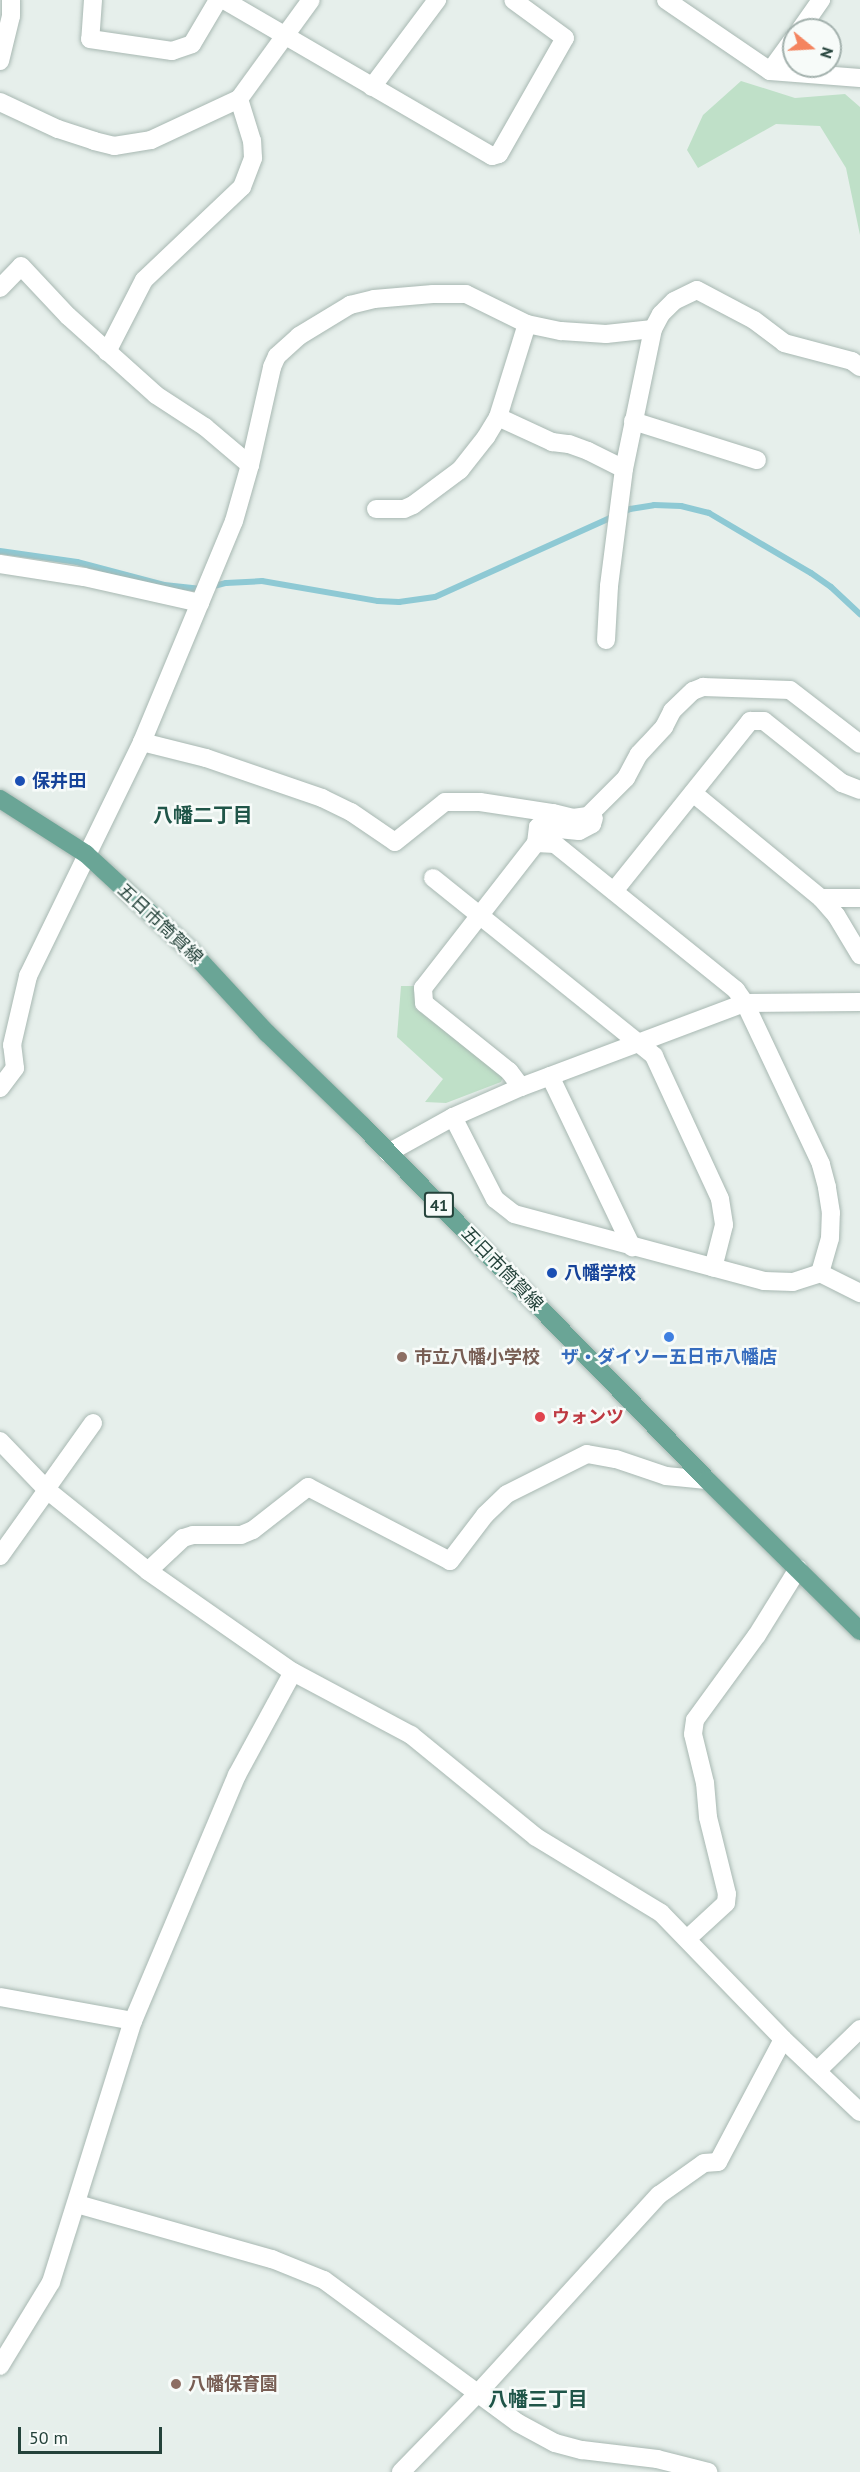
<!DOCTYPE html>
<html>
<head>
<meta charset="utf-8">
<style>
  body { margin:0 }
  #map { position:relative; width:860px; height:2472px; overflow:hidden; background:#e6efeb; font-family:"PT Sans","Noto Sans JP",sans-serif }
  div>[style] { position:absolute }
  .green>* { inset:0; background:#bfe0c8 }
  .stream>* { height:6px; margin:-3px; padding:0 3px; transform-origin:3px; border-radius:3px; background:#8ec9d4 }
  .roads { filter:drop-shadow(0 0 2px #a8b8b2) drop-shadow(0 0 2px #a8b8b2) }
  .street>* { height:18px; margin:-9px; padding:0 9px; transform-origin:9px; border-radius:9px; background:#fff }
  .secondary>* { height:18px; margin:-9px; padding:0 9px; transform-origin:9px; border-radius:9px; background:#fff }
  .primary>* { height:18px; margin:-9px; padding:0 9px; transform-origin:9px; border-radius:9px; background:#6aa596 }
  .dots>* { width:16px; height:16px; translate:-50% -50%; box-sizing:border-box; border:3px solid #f7fbf9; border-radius:50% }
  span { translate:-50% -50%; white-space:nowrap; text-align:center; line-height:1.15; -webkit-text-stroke:5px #f7fbf9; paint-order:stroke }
  .shield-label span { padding:2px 4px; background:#f7fbf9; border:2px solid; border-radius:4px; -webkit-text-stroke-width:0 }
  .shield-label { font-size:16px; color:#24423a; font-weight:700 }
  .transit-label { font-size:18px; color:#164399; font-weight:700 }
  .left { translate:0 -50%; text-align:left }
  .street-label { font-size:18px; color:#24423a }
  .education-label { font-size:18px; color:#785e54; font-weight:700 }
  .shop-label { font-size:18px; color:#366cbe; font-weight:700 }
  .health-label { font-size:18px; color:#be3a42; font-weight:700 }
  .neighbourhood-label { font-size:20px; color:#1f5548; font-weight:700 }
  .north { position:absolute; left:782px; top:18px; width:60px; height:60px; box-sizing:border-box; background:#f7fbf9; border:2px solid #a3b1ad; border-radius:50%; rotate:108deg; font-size:16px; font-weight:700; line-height:24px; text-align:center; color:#24423a }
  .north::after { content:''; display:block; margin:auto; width:21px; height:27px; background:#f4845f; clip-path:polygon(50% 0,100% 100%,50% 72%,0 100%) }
  .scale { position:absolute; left:18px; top:2427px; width:144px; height:27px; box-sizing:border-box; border:3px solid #24423a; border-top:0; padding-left:8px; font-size:18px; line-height:21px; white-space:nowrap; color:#24423a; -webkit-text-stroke:4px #f7fbf9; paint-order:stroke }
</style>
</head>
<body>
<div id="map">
  <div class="green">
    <i style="clip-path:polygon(741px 81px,795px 98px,845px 94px,860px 107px,860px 235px,846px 168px,820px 126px,776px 124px,698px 168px,687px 150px,703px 115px)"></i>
    <i style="clip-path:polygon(401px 986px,415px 986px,415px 1008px,503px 1077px,501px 1082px,446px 1103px,425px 1102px,443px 1079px,397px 1037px)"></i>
  </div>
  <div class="stream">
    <i style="left:0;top:551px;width:78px;rotate:8.1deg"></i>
    <i style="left:77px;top:562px;width:90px;rotate:14.8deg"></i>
    <i style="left:164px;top:585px;width:38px;rotate:6deg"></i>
    <i style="left:202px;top:589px;width:25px;rotate:-14deg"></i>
    <i style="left:226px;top:583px;width:36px;rotate:-3deg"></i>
    <i style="left:262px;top:581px;width:118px;rotate:9.8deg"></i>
    <i style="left:378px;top:601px;width:21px;rotate:3deg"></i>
    <i style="left:399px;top:602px;width:36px;rotate:-8deg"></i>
    <i style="left:435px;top:597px;width:214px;rotate:-24.3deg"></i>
    <i style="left:630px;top:509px;width:24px;rotate:-9deg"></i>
    <i style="left:654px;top:505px;width:27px;rotate:2deg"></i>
    <i style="left:681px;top:506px;width:29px;rotate:14deg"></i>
    <i style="left:709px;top:513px;width:118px;rotate:30.5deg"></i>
    <i style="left:811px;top:573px;width:24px;rotate:35deg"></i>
    <i style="left:831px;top:587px;width:40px;rotate:43deg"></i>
  </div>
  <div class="roads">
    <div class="street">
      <i style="left:93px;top:0;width:39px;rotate:94deg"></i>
      <i style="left:90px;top:39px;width:83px;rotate:8.3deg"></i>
      <i style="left:172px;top:51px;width:21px;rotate:-19deg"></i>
      <i style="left:192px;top:44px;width:51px;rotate:-59.4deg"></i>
      <i style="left:224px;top:0;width:310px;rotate:30.2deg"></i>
      <i style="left:492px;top:156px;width:7px;rotate:-16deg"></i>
      <i style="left:499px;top:154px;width:133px;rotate:-60.4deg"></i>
      <i style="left:565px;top:38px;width:64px;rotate:-143.8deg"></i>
      <i style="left:666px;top:0;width:126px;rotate:34.3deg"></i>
      <i style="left:770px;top:71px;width:90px;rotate:4.4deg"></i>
      <i style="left:800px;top:30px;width:37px;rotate:-55deg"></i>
      <i style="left:770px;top:71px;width:41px;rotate:-54deg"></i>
      <i style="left:372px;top:87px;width:109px;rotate:-53.2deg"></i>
      <i style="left:0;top:102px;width:64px;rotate:25deg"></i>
      <i style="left:58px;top:129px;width:38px;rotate:18deg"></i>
      <i style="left:94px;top:141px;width:21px;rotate:14deg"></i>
      <i style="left:114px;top:146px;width:37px;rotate:-9deg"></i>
      <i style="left:151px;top:140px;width:97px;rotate:-25deg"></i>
      <i style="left:239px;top:99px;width:122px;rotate:-54deg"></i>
      <i style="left:0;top:288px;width:30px;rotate:-46deg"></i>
      <i style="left:21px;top:266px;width:69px;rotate:46.8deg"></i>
      <i style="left:68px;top:316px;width:118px;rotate:41.9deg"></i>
      <i style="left:156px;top:395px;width:59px;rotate:33.1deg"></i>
      <i style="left:205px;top:427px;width:59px;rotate:40.2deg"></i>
      <i style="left:107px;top:352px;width:81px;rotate:-62.8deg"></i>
      <i style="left:144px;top:280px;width:135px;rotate:-43.5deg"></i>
      <i style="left:242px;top:187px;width:31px;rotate:-69deg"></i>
      <i style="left:253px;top:158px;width:17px;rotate:-93deg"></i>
      <i style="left:252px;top:141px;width:44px;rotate:-107.2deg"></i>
      <i style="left:498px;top:417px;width:60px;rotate:24.8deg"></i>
      <i style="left:552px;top:442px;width:17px;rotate:7deg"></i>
      <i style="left:569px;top:444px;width:20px;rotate:20deg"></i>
      <i style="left:588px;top:451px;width:40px;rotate:26.6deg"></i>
      <i style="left:633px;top:421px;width:130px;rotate:17.5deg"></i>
      <i style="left:376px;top:509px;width:28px"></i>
      <i style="left:404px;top:509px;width:10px;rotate:-24deg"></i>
      <i style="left:413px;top:505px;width:59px;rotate:-36.7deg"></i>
      <i style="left:460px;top:470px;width:42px;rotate:-51.8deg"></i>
      <i style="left:486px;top:437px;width:23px;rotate:-59deg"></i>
      <i style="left:498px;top:417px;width:97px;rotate:-72.7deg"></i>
      <i style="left:0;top:564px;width:85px;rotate:8.8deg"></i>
      <i style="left:84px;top:577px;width:119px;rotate:12.6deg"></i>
      <i style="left:606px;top:640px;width:54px;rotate:-86.8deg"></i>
      <i style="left:609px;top:586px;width:118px;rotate:-82.7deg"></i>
      <i style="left:624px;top:469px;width:143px;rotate:-78.3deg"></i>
      <i style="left:653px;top:329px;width:17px;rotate:-62deg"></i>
      <i style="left:661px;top:314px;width:18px;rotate:-45deg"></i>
      <i style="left:674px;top:301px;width:25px;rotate:-26deg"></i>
      <i style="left:697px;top:290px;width:64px;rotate:27.8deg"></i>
      <i style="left:754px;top:320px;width:38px;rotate:37deg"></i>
      <i style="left:784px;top:343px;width:70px;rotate:14.8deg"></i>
      <i style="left:852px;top:361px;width:10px;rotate:37deg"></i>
      <i style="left:142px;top:742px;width:66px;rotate:14deg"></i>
      <i style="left:206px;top:758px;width:123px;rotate:19deg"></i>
      <i style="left:322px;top:798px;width:32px;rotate:26deg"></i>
      <i style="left:351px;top:812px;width:53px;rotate:34.3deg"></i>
      <i style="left:395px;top:842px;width:64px;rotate:-38.7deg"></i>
      <i style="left:445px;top:802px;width:35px"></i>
      <i style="left:480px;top:802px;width:74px;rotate:8.6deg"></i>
      <i style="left:553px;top:813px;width:21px;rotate:14deg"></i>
      <i style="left:573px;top:818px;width:15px;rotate:-8deg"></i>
      <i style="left:588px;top:816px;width:54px;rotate:-45deg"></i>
      <i style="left:626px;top:778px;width:27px;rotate:-62deg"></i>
      <i style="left:639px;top:754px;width:37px;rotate:-47deg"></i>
      <i style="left:664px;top:727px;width:18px;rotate:-63deg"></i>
      <i style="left:672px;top:711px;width:29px;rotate:-44deg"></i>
      <i style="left:693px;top:691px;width:11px;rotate:-22deg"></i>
      <i style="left:703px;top:687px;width:87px;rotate:2deg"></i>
      <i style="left:790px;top:690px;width:88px;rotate:37.6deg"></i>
      <i style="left:693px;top:793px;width:166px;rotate:39.4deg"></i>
      <i style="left:821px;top:898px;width:23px;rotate:49deg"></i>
      <i style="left:836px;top:915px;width:47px;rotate:59deg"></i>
      <i style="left:536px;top:843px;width:16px;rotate:-83deg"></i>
      <i style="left:538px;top:827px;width:41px;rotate:5.6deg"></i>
      <i style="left:579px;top:831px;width:15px;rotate:-28deg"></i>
      <i style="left:592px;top:824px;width:6px;rotate:-72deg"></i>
      <i style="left:433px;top:878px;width:284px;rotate:38.8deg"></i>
      <i style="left:654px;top:1056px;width:157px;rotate:65.2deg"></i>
      <i style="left:720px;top:1199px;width:26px;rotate:81deg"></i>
      <i style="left:724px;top:1225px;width:44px;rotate:104.3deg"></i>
      <i style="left:614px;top:891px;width:218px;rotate:-51.3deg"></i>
      <i style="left:750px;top:721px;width:14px"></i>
      <i style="left:764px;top:721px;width:100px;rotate:38.5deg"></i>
      <i style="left:842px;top:783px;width:19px;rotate:21deg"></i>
      <i style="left:821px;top:898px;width:39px"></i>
      <i style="left:550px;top:1076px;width:190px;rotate:64.4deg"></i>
      <i style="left:0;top:1088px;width:25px;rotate:-53deg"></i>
      <i style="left:15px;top:1068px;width:23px;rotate:-97deg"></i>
      <i style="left:12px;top:1045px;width:71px;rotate:-76.9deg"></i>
      <i style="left:28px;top:976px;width:260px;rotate:-64deg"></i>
      <i style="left:142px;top:742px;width:239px;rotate:-67.4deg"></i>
      <i style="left:234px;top:521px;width:58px;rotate:-74.1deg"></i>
      <i style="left:250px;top:465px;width:100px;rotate:-77.3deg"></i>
      <i style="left:272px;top:367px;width:12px;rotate:-66deg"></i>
      <i style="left:277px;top:356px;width:30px;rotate:-42deg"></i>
      <i style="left:299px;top:336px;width:60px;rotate:-31.3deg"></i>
      <i style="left:350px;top:305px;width:25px;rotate:-14deg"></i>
      <i style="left:374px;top:299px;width:59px;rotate:-4.8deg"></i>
      <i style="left:433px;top:294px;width:33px"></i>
      <i style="left:466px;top:294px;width:68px;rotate:26.2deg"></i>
      <i style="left:527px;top:324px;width:35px;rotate:12deg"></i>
      <i style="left:561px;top:331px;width:45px;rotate:3.8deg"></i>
      <i style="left:606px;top:334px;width:47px;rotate:-6.1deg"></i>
      <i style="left:453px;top:1117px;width:92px;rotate:62.9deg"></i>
      <i style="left:495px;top:1199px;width:24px;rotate:38deg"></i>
      <i style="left:514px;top:1214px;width:259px;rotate:15deg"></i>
      <i style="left:764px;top:1281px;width:29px;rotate:2deg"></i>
      <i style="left:793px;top:1282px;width:28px;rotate:-18deg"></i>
      <i style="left:820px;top:1273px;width:36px;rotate:-74deg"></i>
      <i style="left:830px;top:1238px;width:25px;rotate:-88deg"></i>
      <i style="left:831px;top:1213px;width:26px;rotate:-99deg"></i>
      <i style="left:827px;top:1187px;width:24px;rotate:-105deg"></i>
      <i style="left:821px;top:1164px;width:178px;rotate:-115.3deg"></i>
      <i style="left:745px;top:1003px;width:16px;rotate:-125deg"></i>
      <i style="left:736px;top:990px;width:233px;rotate:-141.1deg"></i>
      <i style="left:555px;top:844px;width:19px;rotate:-177deg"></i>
      <i style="left:536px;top:843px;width:184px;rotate:127.9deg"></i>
      <i style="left:423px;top:988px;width:15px;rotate:86deg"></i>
      <i style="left:424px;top:1003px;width:109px;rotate:38.7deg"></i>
      <i style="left:509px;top:1071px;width:20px;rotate:53deg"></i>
      <i style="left:820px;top:1273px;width:45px;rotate:26.6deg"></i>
      <i style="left:0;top:1441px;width:68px;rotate:46.2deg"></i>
      <i style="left:47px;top:1490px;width:129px;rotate:38.7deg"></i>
      <i style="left:148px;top:1571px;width:177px;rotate:34.9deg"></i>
      <i style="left:293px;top:1672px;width:134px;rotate:28.1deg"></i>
      <i style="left:411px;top:1735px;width:161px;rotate:39.2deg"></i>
      <i style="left:536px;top:1837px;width:146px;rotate:31.3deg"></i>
      <i style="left:661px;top:1913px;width:175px;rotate:45.9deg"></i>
      <i style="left:783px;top:2039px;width:106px;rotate:43.5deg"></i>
      <i style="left:46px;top:1489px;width:81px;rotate:-54.5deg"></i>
      <i style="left:0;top:1556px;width:81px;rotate:-54.5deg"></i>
      <i style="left:148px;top:1571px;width:48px;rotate:-43.3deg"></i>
      <i style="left:183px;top:1538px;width:10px;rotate:-17deg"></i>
      <i style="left:193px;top:1535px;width:48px"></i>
      <i style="left:241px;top:1535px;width:13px;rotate:-23deg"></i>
      <i style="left:253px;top:1530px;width:70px;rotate:-38deg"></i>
      <i style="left:308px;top:1487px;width:160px;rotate:27.5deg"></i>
      <i style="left:450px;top:1561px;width:58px;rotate:-52.7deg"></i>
      <i style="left:485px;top:1515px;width:30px;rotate:-44deg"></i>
      <i style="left:507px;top:1494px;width:89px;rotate:-26.6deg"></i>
      <i style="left:587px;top:1454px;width:29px;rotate:10deg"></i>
      <i style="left:616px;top:1459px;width:53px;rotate:18.8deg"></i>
      <i style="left:666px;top:1476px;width:41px;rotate:5.6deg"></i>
      <i style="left:687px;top:1939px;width:53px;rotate:-42.7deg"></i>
      <i style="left:726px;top:1903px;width:9px;rotate:-84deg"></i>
      <i style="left:727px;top:1894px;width:79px;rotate:-103.9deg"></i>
      <i style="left:708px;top:1817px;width:34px;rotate:-95deg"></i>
      <i style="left:705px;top:1783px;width:50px;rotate:-103.8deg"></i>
      <i style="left:693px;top:1734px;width:14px;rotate:-82deg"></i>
      <i style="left:695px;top:1720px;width:105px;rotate:-53.9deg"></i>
      <i style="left:757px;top:1635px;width:78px;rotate:-58.2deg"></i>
      <i style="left:0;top:1997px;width:135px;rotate:10.2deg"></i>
      <i style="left:817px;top:2071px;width:60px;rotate:-44.3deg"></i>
      <i style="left:77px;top:2204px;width:203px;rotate:15.8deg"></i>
      <i style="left:272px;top:2259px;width:56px;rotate:22deg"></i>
      <i style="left:324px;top:2280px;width:241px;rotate:36.4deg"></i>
      <i style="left:518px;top:2423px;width:42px;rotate:28.4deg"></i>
      <i style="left:555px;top:2443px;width:28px;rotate:15deg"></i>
      <i style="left:582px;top:2450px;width:76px;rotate:6.8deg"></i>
      <i style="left:657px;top:2459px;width:53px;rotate:14.3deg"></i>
      <i style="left:0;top:2366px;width:98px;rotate:-58.7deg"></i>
      <i style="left:51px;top:2282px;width:274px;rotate:-72.6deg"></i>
      <i style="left:133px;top:2021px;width:267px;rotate:-67.1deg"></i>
      <i style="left:237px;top:1775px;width:117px;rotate:-61.5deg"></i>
      <i style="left:401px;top:2472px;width:110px;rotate:-45.7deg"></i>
      <i style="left:478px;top:2393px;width:268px;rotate:-47.6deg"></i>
      <i style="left:659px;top:2195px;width:55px;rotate:-35.4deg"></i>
      <i style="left:704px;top:2163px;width:14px;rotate:-4deg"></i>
      <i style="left:718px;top:2162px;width:139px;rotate:-62.1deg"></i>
    </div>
    <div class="secondary">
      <i style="left:0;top:61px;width:46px;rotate:-76.3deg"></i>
      <i style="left:11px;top:16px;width:16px;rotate:-90deg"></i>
      <i style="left:388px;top:1153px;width:74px;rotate:-29deg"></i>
      <i style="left:453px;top:1117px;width:74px;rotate:-23.8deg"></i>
      <i style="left:521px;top:1087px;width:239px;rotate:-20.6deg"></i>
      <i style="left:745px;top:1003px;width:115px;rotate:-0.5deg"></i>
    </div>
    <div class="primary">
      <i style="left:0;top:799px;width:102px;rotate:32.6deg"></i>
      <i style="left:86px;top:854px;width:143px;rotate:42.7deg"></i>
      <i style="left:191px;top:951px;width:112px;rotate:47.2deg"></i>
      <i style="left:267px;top:1033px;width:132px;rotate:44.1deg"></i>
      <i style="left:362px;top:1125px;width:495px;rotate:45.8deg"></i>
      <i style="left:707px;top:1480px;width:215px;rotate:44.6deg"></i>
    </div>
  </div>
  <div class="dots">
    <i style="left:20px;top:781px;background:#1a4fb4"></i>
    <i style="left:552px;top:1273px;background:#1a4fb4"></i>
    <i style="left:669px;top:1337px;background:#3f7fe0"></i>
    <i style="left:402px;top:1357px;background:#8d6e63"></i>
    <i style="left:540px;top:1417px;background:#e0444e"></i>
    <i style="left:176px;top:2384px;background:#8d6e63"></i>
  </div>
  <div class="shield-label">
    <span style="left:439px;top:1205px">41</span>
  </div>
  <div class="transit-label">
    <span class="left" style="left:32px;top:781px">保井田</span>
    <span class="left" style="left:564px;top:1273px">八幡学校</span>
  </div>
  <div class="street-label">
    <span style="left:160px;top:924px;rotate:43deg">五日市筒賀線</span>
    <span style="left:502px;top:1269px;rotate:46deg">五日市筒賀線</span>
  </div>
  <div class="education-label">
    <span class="left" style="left:414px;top:1357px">市立八幡小学校</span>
    <span class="left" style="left:188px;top:2384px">八幡保育園</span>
  </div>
  <div class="shop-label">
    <span style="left:669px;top:1357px">ザ・ダイソー五日市八幡店</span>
  </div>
  <div class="health-label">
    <span class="left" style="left:552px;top:1417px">ウォンツ</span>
  </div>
  <div class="neighbourhood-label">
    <span style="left:203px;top:815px">八幡二丁目</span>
    <span style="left:538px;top:2399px">八幡三丁目</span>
  </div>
  <div class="north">N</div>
  <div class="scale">50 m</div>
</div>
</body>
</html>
